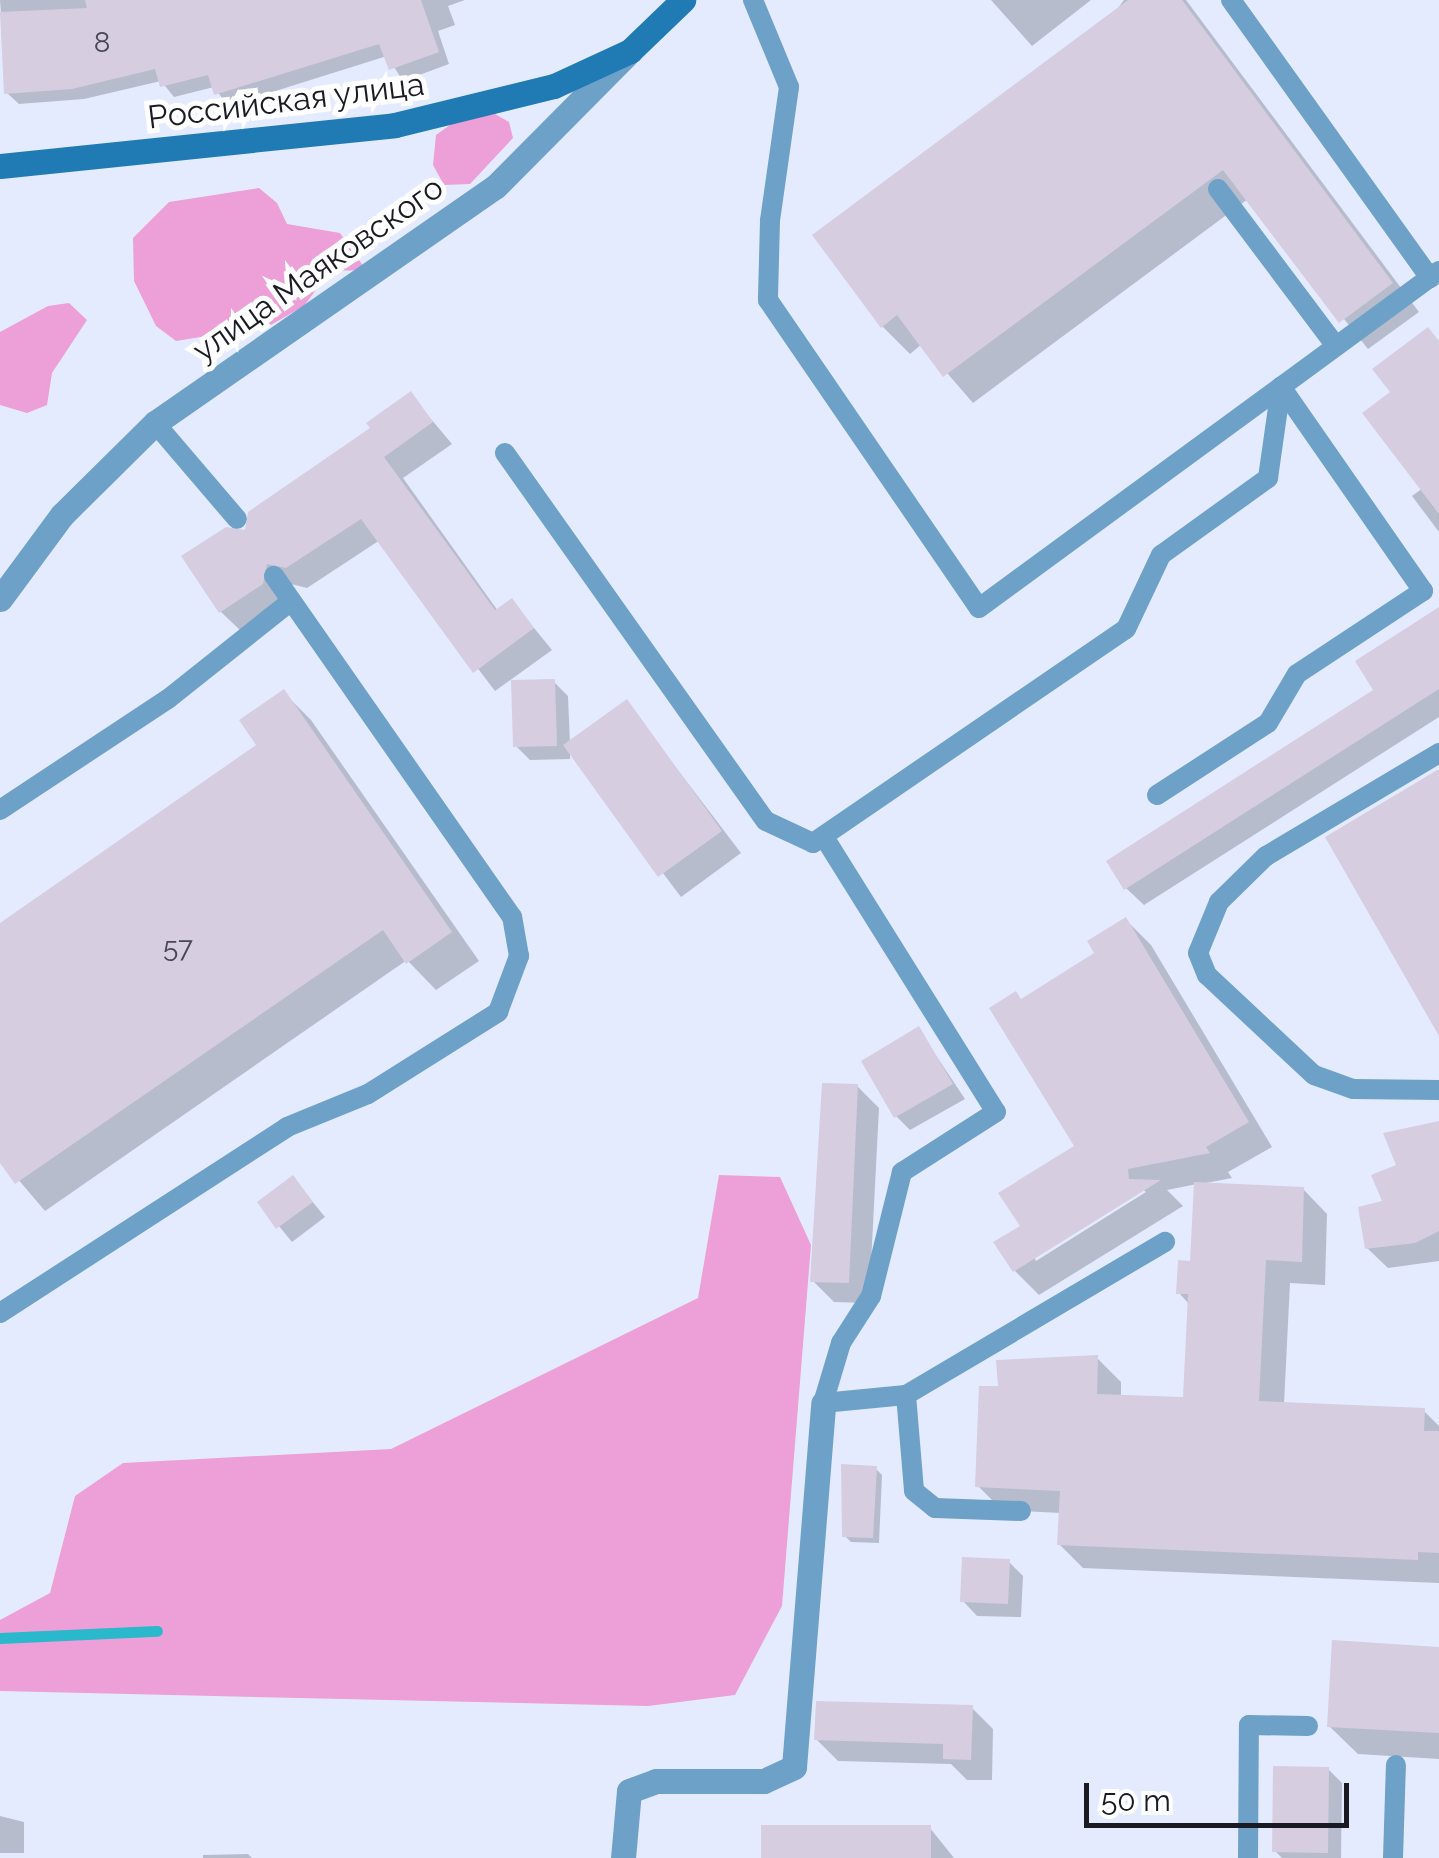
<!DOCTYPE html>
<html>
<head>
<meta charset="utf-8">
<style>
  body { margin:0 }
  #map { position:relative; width:1439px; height:1858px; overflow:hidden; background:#e5ebff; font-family:Raleway,sans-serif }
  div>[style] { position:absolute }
  .forest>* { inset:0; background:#ed9fd7 }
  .shadow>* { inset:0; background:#0003 }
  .stream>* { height:11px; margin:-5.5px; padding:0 5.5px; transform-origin:5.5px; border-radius:5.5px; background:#29b8cc }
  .building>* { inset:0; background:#d6cde1 }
  .lane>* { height:20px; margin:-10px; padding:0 10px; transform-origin:10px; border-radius:10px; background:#6ea1c8 }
  .street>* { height:25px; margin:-12.5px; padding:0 12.5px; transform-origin:12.5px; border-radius:12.5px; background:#6ea1c8 }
  .secondary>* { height:25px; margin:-12.5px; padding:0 12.5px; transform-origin:12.5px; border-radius:12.5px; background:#207bb4 }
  span { translate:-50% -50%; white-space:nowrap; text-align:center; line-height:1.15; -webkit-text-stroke:10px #fff; paint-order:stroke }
  .number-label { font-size:28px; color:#494852 }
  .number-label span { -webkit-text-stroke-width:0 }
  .street-label { font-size:32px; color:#1a1b22 }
  .scale { position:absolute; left:1084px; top:1783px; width:265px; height:45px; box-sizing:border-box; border:5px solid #1a1b22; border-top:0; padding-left:12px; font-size:30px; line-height:35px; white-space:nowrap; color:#1a1b22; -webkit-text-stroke:8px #fff; paint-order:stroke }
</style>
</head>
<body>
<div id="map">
  <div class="forest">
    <i style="clip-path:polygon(495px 114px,509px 122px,513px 138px,470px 184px,444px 185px,433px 165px,436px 135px,457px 120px)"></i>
    <i style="clip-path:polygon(259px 188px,277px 203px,287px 224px,340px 233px,366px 270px,330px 271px,304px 306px,269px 326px,176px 341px,156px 326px,134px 281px,133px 238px,169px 202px)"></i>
    <i style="clip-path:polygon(69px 303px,87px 320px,52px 373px,47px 405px,27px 413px,0 405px,0 332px,48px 306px)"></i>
    <i style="clip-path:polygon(719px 1175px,780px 1177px,811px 1245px,782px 1606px,735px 1695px,648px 1706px,0 1691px,0 1620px,50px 1593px,75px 1496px,123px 1463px,391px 1449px,698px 1298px)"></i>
  </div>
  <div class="shadow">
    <i style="clip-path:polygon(0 0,465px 0,448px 6px,455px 25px,438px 31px,449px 64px,403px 81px,387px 56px,228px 106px,214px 87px,174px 97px,161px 81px,84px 99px,19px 104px,7px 93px)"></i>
    <i style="clip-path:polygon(991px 0,1091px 0,1032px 46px)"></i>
    <i style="clip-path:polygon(1124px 0,1186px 0,1419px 312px,1368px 349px,1248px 199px,973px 403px,922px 344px,910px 354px,882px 326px)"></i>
    <i style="clip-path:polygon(1439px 341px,1439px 532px,1412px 496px,1423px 488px,1393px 392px)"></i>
    <i style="clip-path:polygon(410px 394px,452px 444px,403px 478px,498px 611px,512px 601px,552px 650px,495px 691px,380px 540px,307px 588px,287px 583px,282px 604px,241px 631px,220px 611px,247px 533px)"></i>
    <i style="clip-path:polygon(1439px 610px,1439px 717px,1144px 905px,1126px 888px,1377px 691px)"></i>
    <i style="clip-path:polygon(554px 682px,568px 696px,570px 743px,626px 702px,741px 853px,681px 897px,570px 750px,570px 759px,530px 760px,516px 746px)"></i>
    <i style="clip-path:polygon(283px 692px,311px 720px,479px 961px,436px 990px,407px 960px,45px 1211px,0 1158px,0 926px,260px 745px)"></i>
    <i style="clip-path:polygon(evenodd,1126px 920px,1151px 945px,1272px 1147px,1228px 1172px,1232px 1178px,1206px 1183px,1303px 1189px,1327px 1214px,1325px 1285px,1290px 1283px,1284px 1404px,1424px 1411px,1439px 1426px,1439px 1583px,1083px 1568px,1059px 1544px,1061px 1513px,1002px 1510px,978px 1486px,1001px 1389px,1097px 1358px,1121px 1382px,1121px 1397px,1185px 1400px,1190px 1305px,1179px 1293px,1192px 1263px,1197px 1184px,1167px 1190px,1183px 1206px,1039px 1295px,1015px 1271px,1023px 1226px,1078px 1146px,1022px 1001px,1097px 954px,1126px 920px,1142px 1189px,1146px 1192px,1036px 1261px,1034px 1256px,1142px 1189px)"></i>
    <i style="clip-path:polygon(919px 1030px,965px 1099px,910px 1130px,896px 1116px)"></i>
    <i style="clip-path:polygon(857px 1086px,879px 1108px,869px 1303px,834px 1302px,813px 1281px)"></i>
    <i style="clip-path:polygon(1439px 1123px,1439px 1261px,1388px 1268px,1367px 1248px,1399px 1167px)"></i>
    <i style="clip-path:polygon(293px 1178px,325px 1217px,292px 1242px,260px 1203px)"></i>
    <i style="clip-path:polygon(876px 1469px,882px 1475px,879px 1543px,851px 1542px,845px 1536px)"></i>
    <i style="clip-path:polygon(1009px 1562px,1023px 1576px,1021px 1617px,977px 1616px,963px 1601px)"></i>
    <i style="clip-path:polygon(1439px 1649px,1439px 1759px,1358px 1754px,1329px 1726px)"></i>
    <i style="clip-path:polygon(972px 1708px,993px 1729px,992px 1780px,967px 1780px,951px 1764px,838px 1761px,816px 1739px)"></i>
    <i style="clip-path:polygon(1328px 1769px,1342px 1783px,1341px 1858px,1282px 1858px,1275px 1851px)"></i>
    <i style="clip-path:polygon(0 1816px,24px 1822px,24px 1853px,0 1853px)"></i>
    <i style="clip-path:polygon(930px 1828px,954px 1858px,764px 1858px)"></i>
    <i style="clip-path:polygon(248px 1854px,252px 1858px,203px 1858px,203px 1855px)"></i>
  </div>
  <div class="stream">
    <i style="left:0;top:1638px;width:157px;rotate:-2.6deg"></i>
  </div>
  <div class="building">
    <i style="clip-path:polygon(85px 0,421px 0,439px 52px,389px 70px,379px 44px,214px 95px,208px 75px,160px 87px,155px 69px,72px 89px,4px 94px,0 12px,87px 8px)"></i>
    <i style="clip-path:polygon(1128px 0,1182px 0,1393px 283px,1339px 323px,1223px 170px,943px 377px,897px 315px,881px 328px,812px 235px)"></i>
    <i style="clip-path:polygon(1428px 327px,1439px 341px,1439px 514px,1362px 413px,1390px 392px,1372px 369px)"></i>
    <i style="clip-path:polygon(411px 391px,433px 422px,384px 457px,495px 610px,512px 598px,534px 628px,473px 673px,361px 519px,286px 568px,267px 564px,263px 584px,219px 613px,181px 556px,226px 527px,245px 530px,248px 512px,370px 428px,366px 423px)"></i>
    <i style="clip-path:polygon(1439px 607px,1439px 689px,1124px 890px,1106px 861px,1373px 690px,1355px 661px)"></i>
    <i style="clip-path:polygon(555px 679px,557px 746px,513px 747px,511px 680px)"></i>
    <i style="clip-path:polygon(284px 689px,452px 932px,406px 964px,383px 930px,15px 1184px,0 1163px,0 923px,256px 745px,239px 720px)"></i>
    <i style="clip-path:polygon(627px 699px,722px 831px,658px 877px,563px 745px)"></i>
    <i style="clip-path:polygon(1439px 769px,1439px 1036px,1325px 837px)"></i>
    <i style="clip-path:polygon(1126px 917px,1249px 1122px,1206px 1147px,1210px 1153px,1128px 1169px,1129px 1179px,1161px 1180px,1013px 1272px,993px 1242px,1020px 1226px,998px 1193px,1074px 1146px,989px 1008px,1016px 991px,1021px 999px,1094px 953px,1087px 941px)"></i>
    <i style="clip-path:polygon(919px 1026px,953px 1084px,894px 1118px,861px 1061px)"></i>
    <i style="clip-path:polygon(822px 1083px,858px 1084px,849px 1283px,810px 1282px)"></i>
    <i style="clip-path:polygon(1439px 1121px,1439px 1231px,1415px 1243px,1365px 1249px,1358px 1207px,1382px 1201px,1371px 1175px,1396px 1165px,1383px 1133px)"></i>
    <i style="clip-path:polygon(293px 1175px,313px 1202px,276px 1229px,257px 1202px)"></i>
    <i style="clip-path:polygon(1194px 1182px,1304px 1187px,1302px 1262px,1266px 1260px,1259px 1401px,1425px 1408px,1424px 1431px,1439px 1431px,1439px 1553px,1418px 1552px,1418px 1560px,1057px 1545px,1060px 1491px,975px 1487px,979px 1386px,998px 1386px,996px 1360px,1098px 1355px,1097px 1394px,1183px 1397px,1188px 1294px,1176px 1294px,1178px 1260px,1190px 1261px)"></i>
    <i style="clip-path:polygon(841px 1464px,877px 1466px,873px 1538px,842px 1537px)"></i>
    <i style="clip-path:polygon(962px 1557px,1010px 1559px,1008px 1604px,960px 1602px)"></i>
    <i style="clip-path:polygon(1332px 1640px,1439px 1647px,1439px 1733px,1327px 1727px)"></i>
    <i style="clip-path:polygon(816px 1701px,973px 1705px,971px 1760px,943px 1759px,943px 1744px,814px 1740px)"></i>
    <i style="clip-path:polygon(1273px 1766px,1329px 1767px,1328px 1853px,1272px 1852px)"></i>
    <i style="clip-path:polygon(761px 1825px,931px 1825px,931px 1858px,761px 1858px)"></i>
  </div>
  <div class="lane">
    <i style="left:753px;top:0;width:94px;rotate:67.5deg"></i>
    <i style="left:789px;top:87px;width:135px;rotate:98.1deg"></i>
    <i style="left:770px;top:221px;width:79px;rotate:91.5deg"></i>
    <i style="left:768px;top:300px;width:373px;rotate:55.6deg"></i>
    <i style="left:979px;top:608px;width:570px;rotate:-36.23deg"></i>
    <i style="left:1231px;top:0;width:342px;rotate:54.4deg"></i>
    <i style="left:1218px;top:189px;width:196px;rotate:53.1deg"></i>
    <i style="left:155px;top:423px;width:126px;rotate:49.5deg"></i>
    <i style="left:505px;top:453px;width:451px;rotate:54.7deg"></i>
    <i style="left:766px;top:821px;width:52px;rotate:25.1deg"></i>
    <i style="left:813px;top:843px;width:379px;rotate:-34.4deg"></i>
    <i style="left:1126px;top:629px;width:82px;rotate:-64.7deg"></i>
    <i style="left:1161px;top:555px;width:132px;rotate:-35.7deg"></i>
    <i style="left:1268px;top:478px;width:92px;rotate:-81.9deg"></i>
    <i style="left:1439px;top:753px;width:201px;rotate:149.2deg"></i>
    <i style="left:1266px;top:856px;width:66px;rotate:135.6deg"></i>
    <i style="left:1219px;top:902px;width:55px;rotate:112.4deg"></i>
    <i style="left:1198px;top:953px;width:24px;rotate:68deg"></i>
    <i style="left:1207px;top:975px;width:146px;rotate:43.1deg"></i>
    <i style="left:1314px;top:1075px;width:41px;rotate:19.7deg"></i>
    <i style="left:1353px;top:1089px;width:86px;rotate:0.7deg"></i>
    <i style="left:1157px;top:795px;width:132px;rotate:-33deg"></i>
    <i style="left:1268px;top:723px;width:57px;rotate:-59.4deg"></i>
    <i style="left:1297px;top:674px;width:151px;rotate:-33.4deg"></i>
    <i style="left:1423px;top:591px;width:249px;rotate:-124.8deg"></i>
    <i style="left:0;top:810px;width:201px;rotate:-33.5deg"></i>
    <i style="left:168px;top:699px;width:157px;rotate:-38.5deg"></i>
    <i style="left:824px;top:837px;width:324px;rotate:58deg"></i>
    <i style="left:996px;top:1112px;width:112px;rotate:147.4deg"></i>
    <i style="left:902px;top:1172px;width:128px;rotate:104deg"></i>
    <i style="left:871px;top:1296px;width:56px;rotate:122.6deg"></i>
    <i style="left:841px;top:1343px;width:63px;rotate:106.7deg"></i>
    <i style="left:823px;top:1403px;width:83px;rotate:-5.5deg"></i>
    <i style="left:906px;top:1395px;width:301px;rotate:-30.6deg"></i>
    <i style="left:0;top:1313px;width:342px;rotate:-32.9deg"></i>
    <i style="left:287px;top:1127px;width:87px;rotate:-22.2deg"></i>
    <i style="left:368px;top:1094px;width:154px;rotate:-32.2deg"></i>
    <i style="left:498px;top:1012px;width:60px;rotate:-69.4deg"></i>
    <i style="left:519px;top:956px;width:40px;rotate:-100deg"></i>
    <i style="left:512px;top:917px;width:416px;rotate:-124.9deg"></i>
    <i style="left:906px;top:1395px;width:96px;rotate:85.2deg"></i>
    <i style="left:914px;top:1491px;width:27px;rotate:39deg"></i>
    <i style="left:935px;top:1508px;width:86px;rotate:2deg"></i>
    <i style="left:1248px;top:1858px;width:133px;rotate:-89.6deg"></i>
    <i style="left:1249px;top:1725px;width:59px;rotate:1deg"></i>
    <i style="left:1393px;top:1858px;width:93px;rotate:-88.2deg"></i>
  </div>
  <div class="street">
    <i style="left:0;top:599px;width:104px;rotate:-53.6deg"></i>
    <i style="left:62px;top:515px;width:131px;rotate:-44.7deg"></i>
    <i style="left:155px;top:423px;width:414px;rotate:-34.8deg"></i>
    <i style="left:495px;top:187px;width:186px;rotate:-45.2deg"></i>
    <i style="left:623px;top:1858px;width:67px;rotate:-84.9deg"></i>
    <i style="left:629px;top:1791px;width:29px;rotate:-20deg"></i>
    <i style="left:656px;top:1781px;width:108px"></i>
    <i style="left:764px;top:1781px;width:33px;rotate:-25deg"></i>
    <i style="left:794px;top:1767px;width:365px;rotate:-85.4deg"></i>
  </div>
  <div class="secondary">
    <i style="left:0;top:166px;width:397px;rotate:-5.9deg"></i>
    <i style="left:395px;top:125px;width:164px;rotate:-13.8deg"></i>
    <i style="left:554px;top:86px;width:84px;rotate:-24.7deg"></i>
    <i style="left:630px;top:51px;width:74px;rotate:-43.9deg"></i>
  </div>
  <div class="number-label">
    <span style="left:102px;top:43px">8</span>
    <span style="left:178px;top:948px">57</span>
  </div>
  <div class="street-label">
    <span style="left:286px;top:101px;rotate:-7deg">Российская улица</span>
    <span style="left:318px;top:269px;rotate:-35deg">улица Маяковского</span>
  </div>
  <div class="scale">50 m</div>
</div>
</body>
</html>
